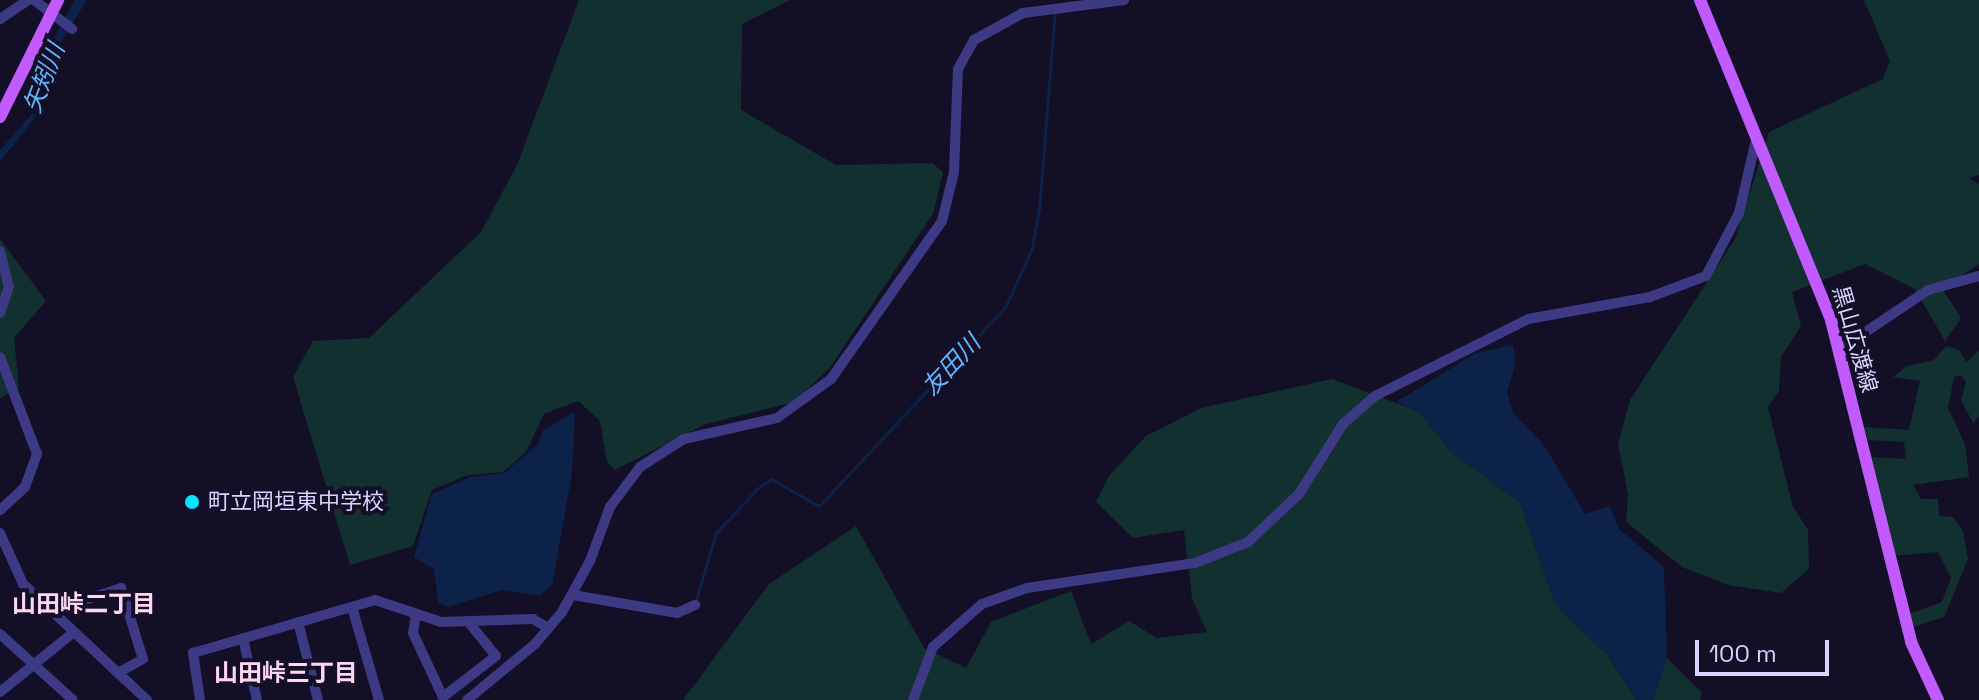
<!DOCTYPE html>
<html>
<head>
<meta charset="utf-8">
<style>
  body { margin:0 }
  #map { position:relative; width:1979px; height:700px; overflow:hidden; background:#130f26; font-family:"Space Grotesk","Noto Sans JP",sans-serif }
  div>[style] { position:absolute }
  .green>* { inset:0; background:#12302f }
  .water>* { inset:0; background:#0c2248 }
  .stream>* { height:3px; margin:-1.5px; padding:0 1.5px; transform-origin:1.5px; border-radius:1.5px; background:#0c2248 }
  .minor>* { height:10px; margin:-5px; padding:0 5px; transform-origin:5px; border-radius:5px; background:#3d3a85 }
  .major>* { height:12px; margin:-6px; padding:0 6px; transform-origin:6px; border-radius:6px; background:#c25bff }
  .dots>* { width:22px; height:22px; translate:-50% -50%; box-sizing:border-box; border:4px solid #130f26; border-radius:50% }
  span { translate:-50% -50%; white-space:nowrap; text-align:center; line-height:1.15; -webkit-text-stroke:8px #130f26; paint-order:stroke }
  .street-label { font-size:22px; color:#d9d4ff }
  .poi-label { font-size:22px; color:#d9d4ff }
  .left { translate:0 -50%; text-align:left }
  .water-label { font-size:24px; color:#62b6ff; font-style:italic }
  .neighbourhood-label { font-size:24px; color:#ffd6f0; font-weight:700 }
  .scale { position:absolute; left:1695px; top:640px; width:134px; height:36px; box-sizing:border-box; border:4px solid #d9d4ff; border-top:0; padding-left:10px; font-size:24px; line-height:28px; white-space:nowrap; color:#d9d4ff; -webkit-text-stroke:6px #130f26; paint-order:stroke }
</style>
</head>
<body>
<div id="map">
  <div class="green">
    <i style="clip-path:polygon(579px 0,790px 0,742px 24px,741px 110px,836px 165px,932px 163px,943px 172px,933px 214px,829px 369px,794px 402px,706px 424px,615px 470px,607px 462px,600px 421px,578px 401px,544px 414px,526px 452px,503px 472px,465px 476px,432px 490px,413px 546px,350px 565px,293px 377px,313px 341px,369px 338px,481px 232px,517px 165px)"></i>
    <i style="clip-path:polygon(1864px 0,1979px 0,1979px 175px,1969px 178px,1979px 184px,1979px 264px,1942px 288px,1961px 318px,1945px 341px,1915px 289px,1865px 264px,1792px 292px,1801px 326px,1781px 357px,1779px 391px,1768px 407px,1793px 507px,1808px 530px,1809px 569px,1781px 593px,1728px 585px,1682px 567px,1626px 522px,1628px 494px,1618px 444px,1630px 400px,1735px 239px,1769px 132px,1883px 79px,1890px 61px)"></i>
    <i style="clip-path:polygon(0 239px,46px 301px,14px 338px,19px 387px,0 398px)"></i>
    <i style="clip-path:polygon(1946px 346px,1959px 350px,1966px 362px,1979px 351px,1979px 416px,1973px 423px,1961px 400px,1966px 382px,1961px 375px,1954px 377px,1948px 408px,1965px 444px,1969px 477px,1913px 485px,1921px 499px,1938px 499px,1939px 516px,1953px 517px,1963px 531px,1968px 559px,1944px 617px,1913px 627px,1909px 614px,1942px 602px,1951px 578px,1938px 552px,1893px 556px,1869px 457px,1906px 459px,1904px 442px,1868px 440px,1863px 427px,1909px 430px,1920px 381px,1893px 377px,1907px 366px,1934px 360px)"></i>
    <i style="clip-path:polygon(1332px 379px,1420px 412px,1450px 451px,1520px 503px,1555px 604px,1609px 657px,1636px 700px,683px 700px,769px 584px,856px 526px,924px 648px,966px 668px,991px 622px,1071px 591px,1091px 644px,1129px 621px,1157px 638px,1207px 632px,1192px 598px,1184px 530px,1133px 538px,1096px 502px,1109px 476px,1146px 436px,1201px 408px)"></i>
    <i style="clip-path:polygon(1667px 658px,1702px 693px,1700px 700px,1653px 700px)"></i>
  </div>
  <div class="water">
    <i style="clip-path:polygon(75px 0,87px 0,55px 52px,40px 111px,0 162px,0 150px,32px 114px,45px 54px)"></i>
    <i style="clip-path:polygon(1513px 345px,1516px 362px,1507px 393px,1513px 413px,1544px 445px,1585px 514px,1610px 506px,1619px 529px,1664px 567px,1667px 658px,1653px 700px,1636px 700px,1609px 657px,1555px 605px,1520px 503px,1450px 451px,1420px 412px,1396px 402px,1476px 353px)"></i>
    <i style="clip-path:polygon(575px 412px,572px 474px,552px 585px,539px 596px,502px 590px,448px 607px,438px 602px,434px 569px,414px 557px,432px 494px,470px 477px,504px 473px,538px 444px,543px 430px)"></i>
  </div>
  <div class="stream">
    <i style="left:696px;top:600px;width:70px;rotate:-73.4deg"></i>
    <i style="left:716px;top:533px;width:60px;rotate:-47deg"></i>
    <i style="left:757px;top:489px;width:17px;rotate:-36deg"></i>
    <i style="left:771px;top:479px;width:55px;rotate:29.4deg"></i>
    <i style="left:819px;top:506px;width:274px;rotate:-46.9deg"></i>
    <i style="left:1006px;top:306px;width:64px;rotate:-65.9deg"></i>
    <i style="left:1032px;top:248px;width:40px;rotate:-80deg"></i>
    <i style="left:1039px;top:209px;width:198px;rotate:-85.4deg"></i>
  </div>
  <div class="minor">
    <i style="left:34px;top:0;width:48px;rotate:37.3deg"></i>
    <i style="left:0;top:19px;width:34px;rotate:-34deg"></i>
    <i style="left:0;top:251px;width:36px;rotate:76deg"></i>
    <i style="left:9px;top:286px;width:28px;rotate:108deg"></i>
    <i style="left:1840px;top:349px;width:106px;rotate:-33.8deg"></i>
    <i style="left:1928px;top:290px;width:53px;rotate:-15.4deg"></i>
    <i style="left:0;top:357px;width:104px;rotate:69.1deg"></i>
    <i style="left:37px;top:454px;width:35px;rotate:110deg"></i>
    <i style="left:25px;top:487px;width:34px;rotate:137deg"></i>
    <i style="left:0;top:533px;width:56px;rotate:65.7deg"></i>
    <i style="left:23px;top:584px;width:170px;rotate:43.1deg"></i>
    <i style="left:573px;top:595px;width:106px;rotate:9.8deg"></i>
    <i style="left:677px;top:613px;width:20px;rotate:-24deg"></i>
    <i style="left:352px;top:607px;width:97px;rotate:73.8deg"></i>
    <i style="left:51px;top:611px;width:74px;rotate:-18.2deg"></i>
    <i style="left:121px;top:588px;width:74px;rotate:72.8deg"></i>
    <i style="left:143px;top:659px;width:29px;rotate:151deg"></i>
    <i style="left:416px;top:614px;width:19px;rotate:99deg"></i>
    <i style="left:413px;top:633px;width:71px;rotate:64.9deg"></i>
    <i style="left:443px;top:697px;width:67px;rotate:-37.7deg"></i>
    <i style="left:496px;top:656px;width:40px;rotate:-129deg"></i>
    <i style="left:298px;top:622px;width:81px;rotate:75.6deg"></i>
    <i style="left:0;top:634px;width:98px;rotate:42.1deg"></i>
    <i style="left:243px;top:638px;width:64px;rotate:77.3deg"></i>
    <i style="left:0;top:692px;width:95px;rotate:-39deg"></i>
    <i style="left:200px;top:700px;width:48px;rotate:-98.5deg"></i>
    <i style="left:193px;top:653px;width:190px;rotate:-16.2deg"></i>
    <i style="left:375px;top:600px;width:70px;rotate:18.4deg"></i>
    <i style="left:441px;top:622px;width:92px;rotate:-1.9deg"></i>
    <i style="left:533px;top:619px;width:17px;rotate:31deg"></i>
    <i style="left:467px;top:700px;width:88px;rotate:-39.5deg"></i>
    <i style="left:535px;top:644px;width:42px;rotate:-49.8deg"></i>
    <i style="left:562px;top:612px;width:58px;rotate:-61.2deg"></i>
    <i style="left:590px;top:561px;width:58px;rotate:-69.7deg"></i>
    <i style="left:610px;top:507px;width:50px;rotate:-53.1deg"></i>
    <i style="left:640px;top:467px;width:52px;rotate:-32.5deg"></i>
    <i style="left:684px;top:439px;width:95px;rotate:-12.7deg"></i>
    <i style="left:777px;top:418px;width:67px;rotate:-35.8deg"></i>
    <i style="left:831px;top:379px;width:193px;rotate:-54.9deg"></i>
    <i style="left:942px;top:221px;width:50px;rotate:-76.2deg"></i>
    <i style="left:954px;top:172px;width:103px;rotate:-87.8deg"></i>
    <i style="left:958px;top:69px;width:33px;rotate:-61deg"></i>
    <i style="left:974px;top:40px;width:56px;rotate:-28.9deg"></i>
    <i style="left:1023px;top:13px;width:102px;rotate:-7.3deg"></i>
    <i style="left:913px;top:700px;width:57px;rotate:-69.3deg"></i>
    <i style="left:933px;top:647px;width:65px;rotate:-41.3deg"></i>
    <i style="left:982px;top:604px;width:48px;rotate:-19.6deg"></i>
    <i style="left:1027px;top:588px;width:170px;rotate:-8.5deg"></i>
    <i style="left:1195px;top:563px;width:57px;rotate:-21.6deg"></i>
    <i style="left:1248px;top:542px;width:70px;rotate:-43.3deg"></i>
    <i style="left:1299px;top:494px;width:83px;rotate:-57.8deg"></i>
    <i style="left:1343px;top:424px;width:43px;rotate:-41.2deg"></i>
    <i style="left:1375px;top:396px;width:171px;rotate:-26.7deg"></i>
    <i style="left:1528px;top:319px;width:124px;rotate:-10.2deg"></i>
    <i style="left:1650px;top:297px;width:60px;rotate:-20.6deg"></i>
    <i style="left:1706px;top:276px;width:71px;rotate:-62.4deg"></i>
    <i style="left:1739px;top:213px;width:75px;rotate:-76.9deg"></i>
  </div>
  <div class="major">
    <i style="left:1700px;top:0;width:346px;rotate:67.7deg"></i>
    <i style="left:1831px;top:320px;width:332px;rotate:76deg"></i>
    <i style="left:1911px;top:642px;width:64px;rotate:65deg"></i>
    <i style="left:0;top:117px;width:131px;rotate:-63.6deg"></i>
  </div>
  <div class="dots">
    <i style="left:192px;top:502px;background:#00e5ff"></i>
  </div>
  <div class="street-label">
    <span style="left:1855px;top:339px;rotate:74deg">黒山広渡線</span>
  </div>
  <div class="poi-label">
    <span class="left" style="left:208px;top:502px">町立岡垣東中学校</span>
  </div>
  <div class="water-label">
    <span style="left:44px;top:78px;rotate:-69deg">矢矧川</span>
    <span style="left:951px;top:365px;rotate:-47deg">友田川</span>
  </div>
  <div class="neighbourhood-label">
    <span style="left:84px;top:604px">山田峠二丁目</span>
    <span style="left:286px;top:673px">山田峠三丁目</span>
  </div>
  <div class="scale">100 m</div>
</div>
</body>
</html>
